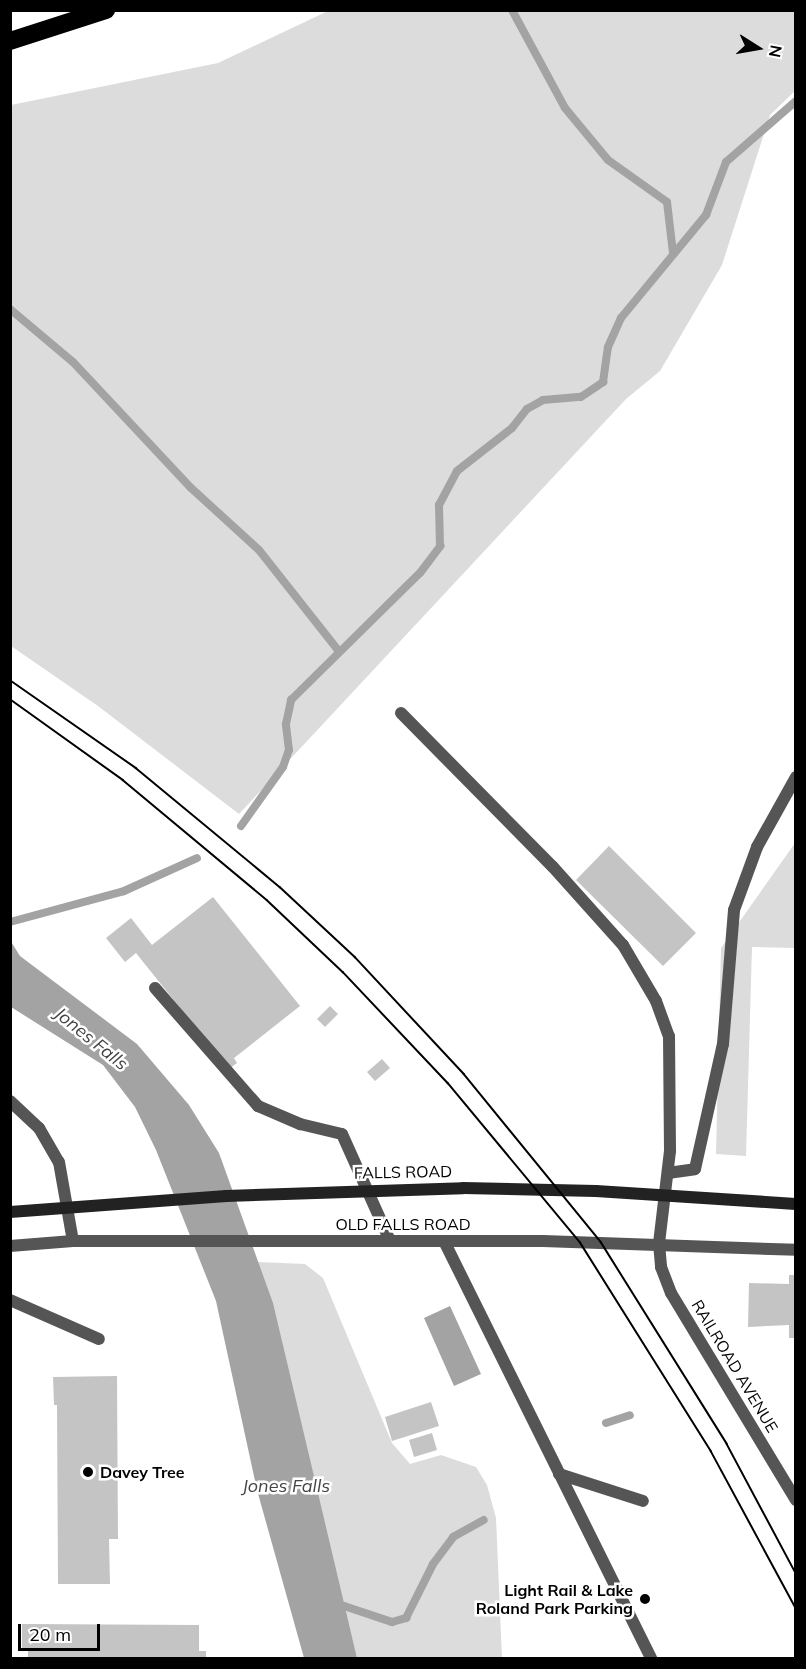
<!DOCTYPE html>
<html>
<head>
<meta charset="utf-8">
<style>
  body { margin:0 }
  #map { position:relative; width:806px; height:1669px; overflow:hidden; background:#fff; font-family:Mulish,sans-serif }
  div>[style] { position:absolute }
  .green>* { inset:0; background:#dcdcdc }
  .water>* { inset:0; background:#a3a3a3 }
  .stream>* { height:8px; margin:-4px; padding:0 4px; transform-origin:4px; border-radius:4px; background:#a3a3a3 }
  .building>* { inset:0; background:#c4c4c4 }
  .lane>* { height:12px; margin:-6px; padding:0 6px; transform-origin:6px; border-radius:6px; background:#555 }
  .street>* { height:12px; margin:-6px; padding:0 6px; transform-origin:6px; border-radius:6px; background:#555 }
  .secondary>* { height:12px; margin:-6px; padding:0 6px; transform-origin:6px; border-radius:6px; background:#222 }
  .highway>* { height:18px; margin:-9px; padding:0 9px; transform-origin:9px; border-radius:9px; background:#000 }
  .tram>* { height:1.5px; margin:-0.75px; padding:0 0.75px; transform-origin:0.75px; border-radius:0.75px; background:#000 }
  .dots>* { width:16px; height:16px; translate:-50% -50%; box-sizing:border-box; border:3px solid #fff; border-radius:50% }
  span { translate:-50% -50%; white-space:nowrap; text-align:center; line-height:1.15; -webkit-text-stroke:5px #fff; paint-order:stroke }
  .street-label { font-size:16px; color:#000 }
  .poi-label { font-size:16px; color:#000; font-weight:700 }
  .left { translate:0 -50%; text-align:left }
  .right { translate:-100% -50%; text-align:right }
  .water-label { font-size:18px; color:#444; font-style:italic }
  .frame { position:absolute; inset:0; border:12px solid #000; pointer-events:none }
  .north { position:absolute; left:728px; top:18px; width:60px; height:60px; -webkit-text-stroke:4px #fff; paint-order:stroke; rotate:101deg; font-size:16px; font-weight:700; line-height:24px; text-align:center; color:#000 }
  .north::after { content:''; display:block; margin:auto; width:21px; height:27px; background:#000; clip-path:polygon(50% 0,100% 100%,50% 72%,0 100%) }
  .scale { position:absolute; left:18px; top:1624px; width:82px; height:27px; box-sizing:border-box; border:3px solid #000; border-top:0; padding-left:8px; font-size:18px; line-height:21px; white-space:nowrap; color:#000; -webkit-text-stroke:4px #fff; paint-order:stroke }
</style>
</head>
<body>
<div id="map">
  <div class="green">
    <i style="clip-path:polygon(328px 11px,795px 11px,795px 91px,770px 115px,722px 265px,660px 371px,626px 399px,239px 814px,98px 706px,11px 646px,11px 105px,218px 63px)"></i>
    <i style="clip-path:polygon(795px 843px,795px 948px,752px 947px,746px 1156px,716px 1154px,721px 948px)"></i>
    <i style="clip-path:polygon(258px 1262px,305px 1264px,323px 1278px,392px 1443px,410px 1464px,441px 1455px,476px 1467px,487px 1485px,496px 1518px,502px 1658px,357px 1658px)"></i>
  </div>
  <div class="water">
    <i style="clip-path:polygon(10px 940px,20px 956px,137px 1044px,189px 1105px,219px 1153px,273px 1303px,357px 1658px,304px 1658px,257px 1490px,216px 1301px,156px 1150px,135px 1107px,103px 1065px,11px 1007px)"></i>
    <i style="clip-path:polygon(450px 1306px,481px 1374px,454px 1386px,424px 1318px)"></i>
  </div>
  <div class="stream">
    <i style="left:512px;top:10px;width:111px;rotate:61.6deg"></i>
    <i style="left:565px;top:108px;width:67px;rotate:50.4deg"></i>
    <i style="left:608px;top:160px;width:72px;rotate:35.4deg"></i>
    <i style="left:667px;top:202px;width:51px;rotate:83.3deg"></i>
    <i style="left:10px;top:309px;width:82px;rotate:40.1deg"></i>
    <i style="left:73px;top:362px;width:171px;rotate:46.9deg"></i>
    <i style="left:190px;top:487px;width:93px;rotate:42.4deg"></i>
    <i style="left:259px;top:550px;width:127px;rotate:51.7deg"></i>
    <i style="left:241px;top:826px;width:72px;rotate:-54.6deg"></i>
    <i style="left:283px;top:767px;width:18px;rotate:-71deg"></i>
    <i style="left:289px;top:750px;width:26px;rotate:-97deg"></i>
    <i style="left:286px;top:724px;width:25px;rotate:-78deg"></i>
    <i style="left:291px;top:700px;width:181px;rotate:-44.6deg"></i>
    <i style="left:420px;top:573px;width:34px;rotate:-53deg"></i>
    <i style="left:440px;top:546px;width:41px;rotate:-91.4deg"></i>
    <i style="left:439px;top:505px;width:38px;rotate:-62deg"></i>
    <i style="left:457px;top:471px;width:70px;rotate:-38deg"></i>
    <i style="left:512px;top:428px;width:24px;rotate:-52deg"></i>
    <i style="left:527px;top:409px;width:18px;rotate:-29deg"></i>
    <i style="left:543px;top:400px;width:38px;rotate:-5deg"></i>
    <i style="left:581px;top:397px;width:27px;rotate:-34deg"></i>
    <i style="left:603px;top:382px;width:35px;rotate:-82deg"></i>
    <i style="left:608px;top:347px;width:32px;rotate:-66deg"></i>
    <i style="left:621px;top:318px;width:134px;rotate:-50.5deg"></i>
    <i style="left:706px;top:215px;width:57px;rotate:-69.3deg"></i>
    <i style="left:726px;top:162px;width:93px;rotate:-41.1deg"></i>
    <i style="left:10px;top:922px;width:118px;rotate:-15.2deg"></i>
    <i style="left:124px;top:891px;width:80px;rotate:-24.3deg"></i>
    <i style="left:606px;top:1423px;width:25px;rotate:-18deg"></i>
    <i style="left:336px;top:1607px;width:8px;rotate:-7deg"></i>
    <i style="left:344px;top:1606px;width:51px;rotate:18.4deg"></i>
    <i style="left:392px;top:1622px;width:15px;rotate:-16deg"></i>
    <i style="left:406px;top:1618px;width:60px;rotate:-63.4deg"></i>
    <i style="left:433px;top:1564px;width:34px;rotate:-53deg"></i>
    <i style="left:453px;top:1537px;width:35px;rotate:-29deg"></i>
  </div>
  <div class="building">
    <i style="clip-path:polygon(609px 846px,696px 933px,663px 966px,576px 880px)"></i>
    <i style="clip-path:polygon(213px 897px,300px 1006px,234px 1058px,237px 1063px,229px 1069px,136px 953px,125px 962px,106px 938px,131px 918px,152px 945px)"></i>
    <i style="clip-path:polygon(330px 1006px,338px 1014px,325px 1027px,317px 1019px)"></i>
    <i style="clip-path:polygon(382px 1059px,390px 1068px,375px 1081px,367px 1072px)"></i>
    <i style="clip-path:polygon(789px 1275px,796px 1275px,796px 1338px,789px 1338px,789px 1325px,748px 1327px,749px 1283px,789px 1284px)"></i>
    <i style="clip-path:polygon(117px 1376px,118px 1539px,109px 1539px,110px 1584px,58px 1584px,57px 1405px,54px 1405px,53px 1377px)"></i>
    <i style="clip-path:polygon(431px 1402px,439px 1426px,392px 1441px,385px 1417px)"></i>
    <i style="clip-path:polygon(432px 1433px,437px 1450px,414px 1457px,409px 1440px)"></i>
    <i style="clip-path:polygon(22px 1624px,199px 1625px,199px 1651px,206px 1651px,206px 1658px,28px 1658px,28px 1651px,22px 1651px)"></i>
  </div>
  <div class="lane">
    <i style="left:401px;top:713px;width:216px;rotate:45.4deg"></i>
    <i style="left:553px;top:867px;width:105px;rotate:48.1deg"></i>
    <i style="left:623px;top:945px;width:65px;rotate:59.5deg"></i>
    <i style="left:656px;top:1001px;width:37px;rotate:70deg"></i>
    <i style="left:669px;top:1036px;width:115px;rotate:89.5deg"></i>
    <i style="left:670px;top:1151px;width:93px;rotate:96.8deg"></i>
    <i style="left:155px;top:988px;width:157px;rotate:48.9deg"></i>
    <i style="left:258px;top:1106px;width:46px;rotate:23.2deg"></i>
    <i style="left:300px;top:1124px;width:43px;rotate:13.4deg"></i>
    <i style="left:342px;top:1134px;width:117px;rotate:65.8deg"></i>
    <i style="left:10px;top:1101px;width:40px;rotate:43deg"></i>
    <i style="left:39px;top:1128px;width:39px;rotate:60deg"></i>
    <i style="left:59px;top:1162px;width:80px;rotate:80deg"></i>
    <i style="left:668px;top:1173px;width:27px;rotate:-8deg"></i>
    <i style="left:695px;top:1169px;width:128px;rotate:-77.4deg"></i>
    <i style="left:723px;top:1044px;width:134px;rotate:-85.3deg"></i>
    <i style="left:734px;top:910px;width:67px;rotate:-69.9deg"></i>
    <i style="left:757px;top:847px;width:80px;rotate:-60.9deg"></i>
    <i style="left:444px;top:1241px;width:466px;rotate:63.6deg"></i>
    <i style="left:10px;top:1300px;width:97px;rotate:23.7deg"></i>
    <i style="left:559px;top:1474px;width:88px;rotate:17.8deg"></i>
  </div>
  <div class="street">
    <i style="left:659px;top:1243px;width:24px;rotate:85deg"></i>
    <i style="left:661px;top:1267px;width:28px;rotate:69deg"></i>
    <i style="left:671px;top:1293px;width:242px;rotate:58.9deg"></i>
    <i style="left:10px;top:1246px;width:63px;rotate:-4.5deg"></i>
    <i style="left:73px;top:1241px;width:470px"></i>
    <i style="left:543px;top:1241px;width:253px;rotate:2deg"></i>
  </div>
  <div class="secondary">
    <i style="left:10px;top:1212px;width:217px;rotate:-4.2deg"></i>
    <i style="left:226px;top:1196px;width:237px;rotate:-1.9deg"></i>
    <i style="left:463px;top:1188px;width:133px;rotate:1.3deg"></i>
    <i style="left:596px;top:1191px;width:200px;rotate:3.7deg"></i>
  </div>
  <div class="highway">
    <i style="left:10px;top:41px;width:101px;rotate:-17.9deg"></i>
  </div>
  <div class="tram">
    <i style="left:10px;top:680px;width:154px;rotate:34.9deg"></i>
    <i style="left:136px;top:768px;width:187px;rotate:39.6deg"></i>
    <i style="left:280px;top:887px;width:103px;rotate:43deg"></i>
    <i style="left:355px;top:957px;width:160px;rotate:47deg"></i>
    <i style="left:464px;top:1074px;width:217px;rotate:50.8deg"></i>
    <i style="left:601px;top:1242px;width:238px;rotate:58deg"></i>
    <i style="left:727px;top:1444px;width:146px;rotate:61.9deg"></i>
    <i style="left:10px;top:699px;width:139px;rotate:35.6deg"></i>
    <i style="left:123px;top:780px;width:187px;rotate:39.8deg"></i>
    <i style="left:267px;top:900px;width:105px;rotate:43.5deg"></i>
    <i style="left:343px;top:972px;width:153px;rotate:46.6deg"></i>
    <i style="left:448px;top:1083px;width:207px;rotate:50.3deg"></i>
    <i style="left:580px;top:1242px;width:247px;rotate:57.9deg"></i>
    <i style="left:711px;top:1451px;width:179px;rotate:61.6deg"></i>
  </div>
  <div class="dots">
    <i style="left:88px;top:1472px;background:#000"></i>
    <i style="left:645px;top:1599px;background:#000"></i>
  </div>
  <div class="street-label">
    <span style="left:403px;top:1172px;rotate:-1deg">FALLS ROAD</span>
    <span style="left:403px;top:1224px">OLD FALLS ROAD</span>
    <span style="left:735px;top:1366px;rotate:59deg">RAILROAD AVENUE</span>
  </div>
  <div class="poi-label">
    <span class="left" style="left:100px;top:1472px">Davey Tree</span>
    <span class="right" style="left:633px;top:1599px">Light Rail &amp; Lake<br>Roland Park Parking</span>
  </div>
  <div class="water-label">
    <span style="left:91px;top:1039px;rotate:39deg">Jones Falls</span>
    <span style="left:286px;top:1486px">Jones Falls</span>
  </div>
  <div class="frame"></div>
  <div class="north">N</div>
  <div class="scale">20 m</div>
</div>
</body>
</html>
